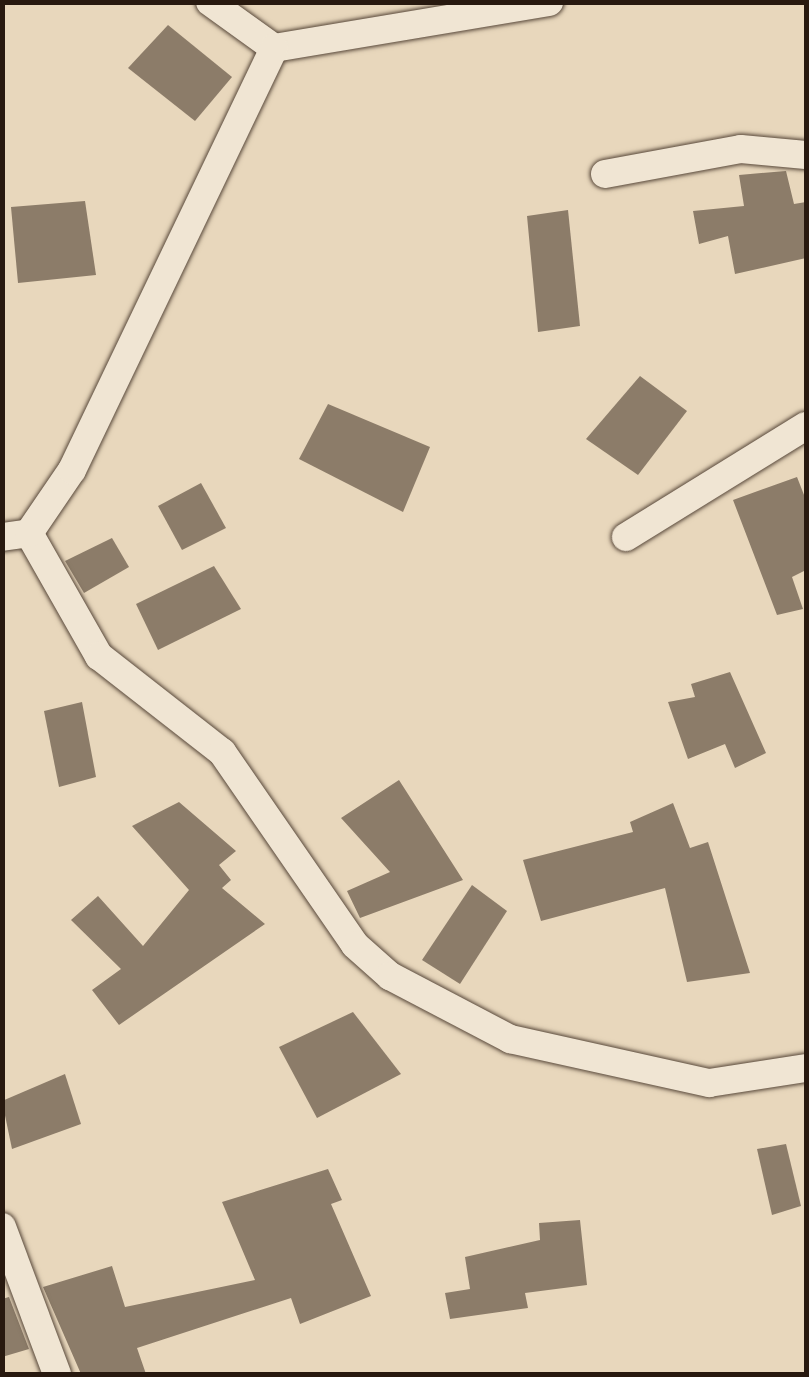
<!DOCTYPE html>
<html>
<head>
<meta charset="utf-8">
<style>
  body { margin:0 }
  #map { position:relative; width:809px; height:1377px; overflow:hidden; background:#e8d7bc; font-family:"IM FELL Great Primer",serif }
  div>[style] { position:absolute }
  .building>* { inset:0; background:#8c7c69 }
  .roads { filter:drop-shadow(0 0 2px #58483a) drop-shadow(0 0 2px #58483a) }
  .minor>* { height:28px; margin:-14px; padding:0 14px; transform-origin:14px; border-radius:14px; background:#f0e5d3 }
  span { translate:-50% -50%; white-space:nowrap; text-align:center; line-height:1.15; -webkit-text-stroke:8px #f0e5d3; paint-order:stroke }
  .frame { position:absolute; inset:0; border:5px solid #28190f; pointer-events:none }
</style>
</head>
<body>
<div id="map">
  <div class="building">
    <i style="clip-path:polygon(168px 25px,232px 77px,195px 121px,128px 68px)"></i>
    <i style="clip-path:polygon(786px 171px,794px 204px,806px 202px,806px 258px,735px 274px,728px 236px,699px 244px,693px 211px,744px 206px,739px 175px)"></i>
    <i style="clip-path:polygon(85px 201px,96px 275px,18px 283px,11px 207px)"></i>
    <i style="clip-path:polygon(568px 210px,580px 326px,538px 332px,527px 216px)"></i>
    <i style="clip-path:polygon(640px 376px,687px 411px,638px 475px,586px 439px)"></i>
    <i style="clip-path:polygon(328px 404px,430px 447px,403px 512px,299px 459px)"></i>
    <i style="clip-path:polygon(797px 477px,806px 500px,806px 570px,792px 577px,803px 609px,777px 615px,733px 500px)"></i>
    <i style="clip-path:polygon(201px 483px,226px 528px,182px 550px,158px 506px)"></i>
    <i style="clip-path:polygon(112px 538px,129px 567px,84px 593px,65px 561px)"></i>
    <i style="clip-path:polygon(214px 566px,241px 609px,158px 650px,136px 604px)"></i>
    <i style="clip-path:polygon(730px 672px,766px 753px,735px 768px,725px 744px,688px 759px,668px 702px,695px 697px,691px 684px)"></i>
    <i style="clip-path:polygon(82px 702px,96px 777px,59px 787px,44px 711px)"></i>
    <i style="clip-path:polygon(399px 780px,463px 880px,360px 918px,347px 891px,390px 872px,341px 818px)"></i>
    <i style="clip-path:polygon(179px 802px,236px 851px,219px 865px,231px 880px,222px 888px,265px 924px,119px 1025px,92px 990px,121px 969px,71px 920px,98px 896px,143px 946px,189px 890px,132px 826px)"></i>
    <i style="clip-path:polygon(673px 803px,690px 848px,708px 842px,750px 973px,687px 982px,665px 888px,541px 921px,523px 860px,633px 832px,630px 822px)"></i>
    <i style="clip-path:polygon(472px 885px,507px 911px,460px 984px,422px 960px)"></i>
    <i style="clip-path:polygon(353px 1012px,401px 1074px,317px 1118px,279px 1047px)"></i>
    <i style="clip-path:polygon(65px 1074px,81px 1124px,12px 1149px,2px 1101px)"></i>
    <i style="clip-path:polygon(786px 1144px,801px 1206px,772px 1215px,757px 1149px)"></i>
    <i style="clip-path:polygon(328px 1169px,342px 1200px,331px 1204px,371px 1296px,300px 1324px,291px 1298px,137px 1348px,146px 1374px,81px 1374px,43px 1287px,112px 1266px,125px 1307px,255px 1280px,222px 1202px)"></i>
    <i style="clip-path:polygon(580px 1220px,587px 1285px,525px 1293px,528px 1308px,450px 1319px,445px 1293px,470px 1289px,465px 1257px,540px 1240px,539px 1223px)"></i>
    <i style="clip-path:polygon(9px 1297px,29px 1349px,2px 1357px,2px 1299px)"></i>
  </div>
  <div class="roads">
    <div class="minor">
      <i style="left:210px;top:2px;width:79px;rotate:35.7deg"></i>
      <i style="left:274px;top:48px;width:279px;rotate:-9.5deg"></i>
      <i style="left:605px;top:174px;width:138px;rotate:-10.4deg"></i>
      <i style="left:741px;top:149px;width:65px;rotate:5.3deg"></i>
      <i style="left:29px;top:533px;width:142px;rotate:60.4deg"></i>
      <i style="left:99px;top:656px;width:156px;rotate:38deg"></i>
      <i style="left:222px;top:752px;width:234px;rotate:55.4deg"></i>
      <i style="left:355px;top:945px;width:47px;rotate:41.5deg"></i>
      <i style="left:390px;top:976px;width:136px;rotate:27.7deg"></i>
      <i style="left:510px;top:1039px;width:204px;rotate:12.5deg"></i>
      <i style="left:709px;top:1083px;width:98px;rotate:-8.8deg"></i>
      <i style="left:2px;top:537px;width:27px;rotate:-8deg"></i>
      <i style="left:29px;top:533px;width:76px;rotate:-55.7deg"></i>
      <i style="left:72px;top:470px;width:468px;rotate:-64.4deg"></i>
      <i style="left:626px;top:537px;width:211px;rotate:-31.7deg"></i>
      <i style="left:2px;top:1227px;width:157px;rotate:69.5deg"></i>
    </div>
  </div>
  <div class="frame"></div>
</div>
</body>
</html>
